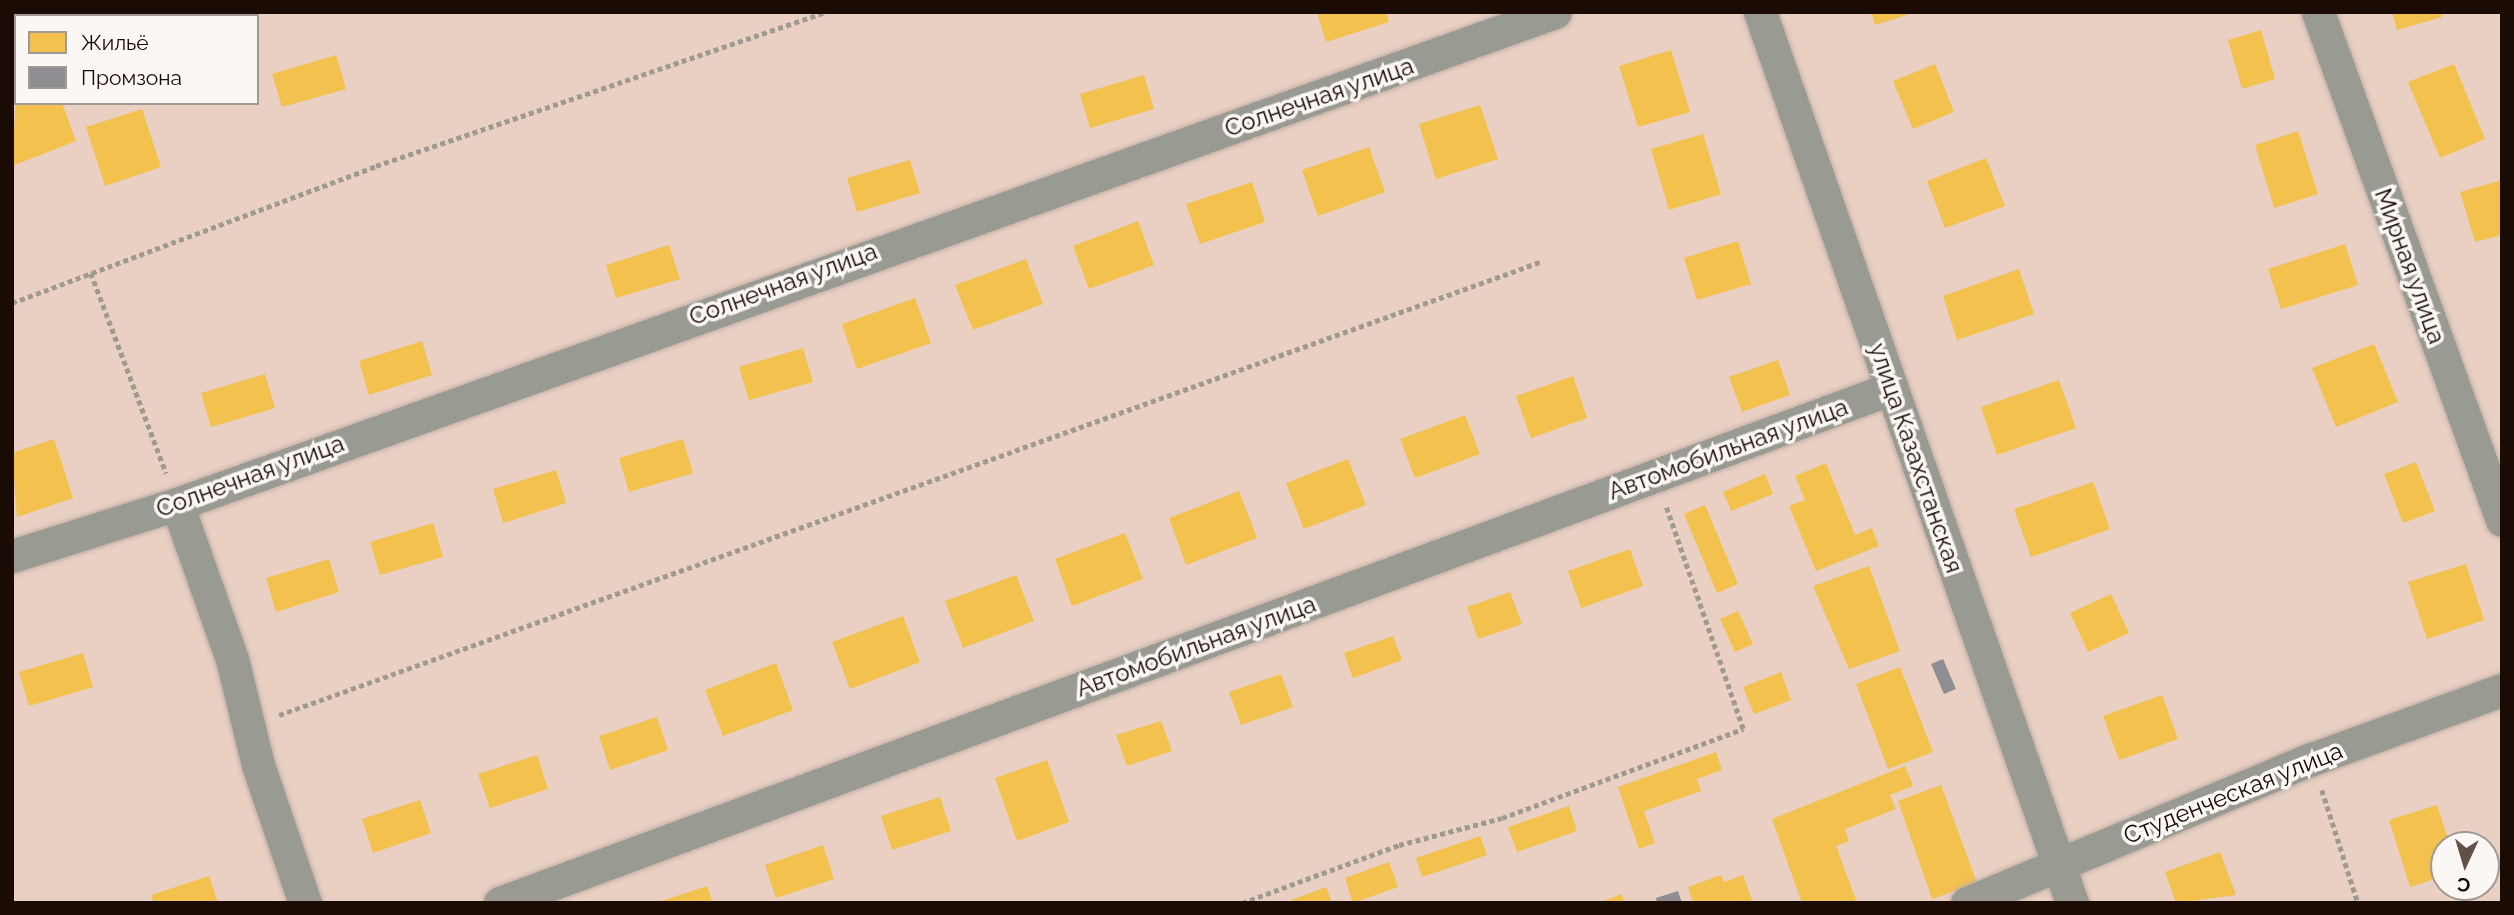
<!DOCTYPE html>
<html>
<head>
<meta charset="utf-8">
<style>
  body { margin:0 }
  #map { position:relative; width:2514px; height:915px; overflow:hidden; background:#e9d0c3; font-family:Raleway,sans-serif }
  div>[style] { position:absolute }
  .homes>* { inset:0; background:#f2c14e }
  .industry>* { inset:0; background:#8d8d92 }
  .path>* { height:4.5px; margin-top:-2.25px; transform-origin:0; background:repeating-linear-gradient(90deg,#9e9a91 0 5px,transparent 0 8.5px) }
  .roads { filter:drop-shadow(0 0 2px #c0ada4) drop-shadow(0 0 2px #c0ada4) }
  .minor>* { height:33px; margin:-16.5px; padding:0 16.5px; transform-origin:16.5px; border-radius:16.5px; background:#999b92 }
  span { translate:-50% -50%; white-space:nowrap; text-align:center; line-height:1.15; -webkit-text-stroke:7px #fbf7f4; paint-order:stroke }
  .street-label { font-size:24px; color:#1a0b04 }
  .frame { position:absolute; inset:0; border:14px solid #1a0b04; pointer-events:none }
  .legend { position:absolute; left:14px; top:14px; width:245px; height:91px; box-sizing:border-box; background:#fbf7f4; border:2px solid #a19994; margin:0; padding:9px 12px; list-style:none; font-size:21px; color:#1a0b04 }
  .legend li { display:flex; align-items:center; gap:14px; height:35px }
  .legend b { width:35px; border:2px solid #a19994 }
  .north { position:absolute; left:2430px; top:831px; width:70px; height:70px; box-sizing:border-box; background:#fbf7f4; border:2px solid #a19994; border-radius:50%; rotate:184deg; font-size:19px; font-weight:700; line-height:28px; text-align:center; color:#1a0b04 }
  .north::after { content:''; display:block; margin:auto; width:24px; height:32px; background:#625047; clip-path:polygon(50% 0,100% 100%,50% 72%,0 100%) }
</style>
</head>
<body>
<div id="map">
  <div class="homes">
    <i style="clip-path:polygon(1317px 12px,1386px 12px,1389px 22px,1326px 42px)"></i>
    <i style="clip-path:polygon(1871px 12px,1913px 12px,1913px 13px,1875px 25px)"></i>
    <i style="clip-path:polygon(2392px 12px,2441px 12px,2442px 17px,2397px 30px)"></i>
    <i style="clip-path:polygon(2261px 30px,2275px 79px,2242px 89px,2228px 40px)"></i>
    <i style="clip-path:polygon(1671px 50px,1690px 112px,1638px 127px,1619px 66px)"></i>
    <i style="clip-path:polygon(336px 55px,346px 89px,282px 107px,272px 74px)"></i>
    <i style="clip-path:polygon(1935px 64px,1954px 112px,1913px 129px,1893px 81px)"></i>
    <i style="clip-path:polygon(2454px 64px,2485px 139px,2440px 158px,2408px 82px)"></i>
    <i style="clip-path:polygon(1144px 75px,1154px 109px,1090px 128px,1080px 94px)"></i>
    <i style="clip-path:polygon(16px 96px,16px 103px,62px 103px,76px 141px,12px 166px)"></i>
    <i style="clip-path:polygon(1480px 105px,1498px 159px,1436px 179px,1419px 124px)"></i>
    <i style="clip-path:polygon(142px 109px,161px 167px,105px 186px,86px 127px)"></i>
    <i style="clip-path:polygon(2298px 131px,2318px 194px,2274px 208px,2255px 145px)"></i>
    <i style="clip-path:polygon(1703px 134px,1721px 194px,1669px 210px,1651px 149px)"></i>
    <i style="clip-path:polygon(1369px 147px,1385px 192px,1318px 216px,1302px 170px)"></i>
    <i style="clip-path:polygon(1986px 158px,2005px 206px,1945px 228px,1927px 181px)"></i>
    <i style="clip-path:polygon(910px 160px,920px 193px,857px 212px,847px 178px)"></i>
    <i style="clip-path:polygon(2502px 180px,2502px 235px,2475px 242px,2460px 192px)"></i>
    <i style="clip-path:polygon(1252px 182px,1265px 222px,1200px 244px,1186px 204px)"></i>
    <i style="clip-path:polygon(1138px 221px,1154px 265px,1089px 289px,1073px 246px)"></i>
    <i style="clip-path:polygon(1738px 241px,1751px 284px,1697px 300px,1684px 258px)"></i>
    <i style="clip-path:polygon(2345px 244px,2358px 285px,2281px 309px,2268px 269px)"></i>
    <i style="clip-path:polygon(669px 245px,680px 279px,616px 298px,606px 265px)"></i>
    <i style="clip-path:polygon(1026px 259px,1043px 304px,973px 330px,955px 285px)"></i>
    <i style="clip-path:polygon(2019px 269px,2034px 314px,1957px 340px,1943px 296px)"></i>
    <i style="clip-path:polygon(915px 298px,931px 343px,857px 369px,842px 324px)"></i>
    <i style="clip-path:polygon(422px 341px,432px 375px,369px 395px,359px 361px)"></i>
    <i style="clip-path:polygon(2374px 344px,2398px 402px,2336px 427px,2312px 368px)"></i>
    <i style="clip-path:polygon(803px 348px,813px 382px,749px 400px,739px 367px)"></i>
    <i style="clip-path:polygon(1778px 360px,1790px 395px,1742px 412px,1729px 377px)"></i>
    <i style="clip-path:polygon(265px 374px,275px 408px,211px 427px,201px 393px)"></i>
    <i style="clip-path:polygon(1573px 376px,1587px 418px,1531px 438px,1516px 396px)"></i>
    <i style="clip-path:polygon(2059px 380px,2076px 428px,1997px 455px,1981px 407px)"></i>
    <i style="clip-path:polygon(1465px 415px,1480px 454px,1415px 478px,1400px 439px)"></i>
    <i style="clip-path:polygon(54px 439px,73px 498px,17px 517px,12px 453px)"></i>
    <i style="clip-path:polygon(683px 439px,693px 473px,629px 492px,619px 458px)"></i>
    <i style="clip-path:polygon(1348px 459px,1366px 505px,1304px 529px,1286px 483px)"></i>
    <i style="clip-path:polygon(2416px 462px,2435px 511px,2403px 523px,2384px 474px)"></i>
    <i style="clip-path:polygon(1826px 463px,1855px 535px,1872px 528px,1879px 546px,1816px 571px,1789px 506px,1805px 500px,1795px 476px)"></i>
    <i style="clip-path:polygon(556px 470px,566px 503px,503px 523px,493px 489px)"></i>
    <i style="clip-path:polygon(1765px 474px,1773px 494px,1731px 511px,1723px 492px)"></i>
    <i style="clip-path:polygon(2093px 482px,2110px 529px,2031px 557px,2014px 509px)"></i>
    <i style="clip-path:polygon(1239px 491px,1257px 538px,1186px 565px,1169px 518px)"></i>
    <i style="clip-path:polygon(1705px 505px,1738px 584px,1717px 593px,1684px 514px)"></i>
    <i style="clip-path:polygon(433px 523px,443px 557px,380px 575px,370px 542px)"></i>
    <i style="clip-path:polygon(1125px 533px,1143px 579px,1072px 606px,1055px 559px)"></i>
    <i style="clip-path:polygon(1630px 549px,1643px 586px,1581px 608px,1568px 571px)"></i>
    <i style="clip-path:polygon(329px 559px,339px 592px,276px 612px,266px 578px)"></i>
    <i style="clip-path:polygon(2466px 564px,2484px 620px,2427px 639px,2408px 582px)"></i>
    <i style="clip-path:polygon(1869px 566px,1900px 651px,1849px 669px,1813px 586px)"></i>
    <i style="clip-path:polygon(1016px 575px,1034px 621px,963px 648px,945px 601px)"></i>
    <i style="clip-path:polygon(1510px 592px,1522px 624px,1478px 639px,1467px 607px)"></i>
    <i style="clip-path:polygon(2111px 594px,2129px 633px,2088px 652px,2070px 613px)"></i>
    <i style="clip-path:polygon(1738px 611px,1753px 644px,1735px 652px,1720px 619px)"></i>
    <i style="clip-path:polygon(903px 616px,920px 662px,850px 689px,832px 642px)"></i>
    <i style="clip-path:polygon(1393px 636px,1402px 660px,1353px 678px,1344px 653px)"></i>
    <i style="clip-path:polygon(83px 653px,93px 687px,29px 706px,19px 672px)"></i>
    <i style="clip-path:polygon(776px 663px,793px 710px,723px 736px,705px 690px)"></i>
    <i style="clip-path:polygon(1900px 667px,1933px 752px,1888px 769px,1856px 684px)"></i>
    <i style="clip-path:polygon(1781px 672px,1791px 700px,1754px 714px,1743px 687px)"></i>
    <i style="clip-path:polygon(1281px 674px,1293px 707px,1241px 725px,1229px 692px)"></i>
    <i style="clip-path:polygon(2162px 695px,2178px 739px,2119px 760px,2103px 716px)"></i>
    <i style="clip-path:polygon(657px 717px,668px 750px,610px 770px,599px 736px)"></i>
    <i style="clip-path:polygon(1161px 721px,1172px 751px,1127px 766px,1116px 735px)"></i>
    <i style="clip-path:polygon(1716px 752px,1722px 770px,1697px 779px,1701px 791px,1644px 811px,1655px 843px,1639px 849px,1618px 787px)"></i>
    <i style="clip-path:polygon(537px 755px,548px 789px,490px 808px,478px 774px)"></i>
    <i style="clip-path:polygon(1047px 760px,1069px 822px,1017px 841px,995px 778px)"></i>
    <i style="clip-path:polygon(1905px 766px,1913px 786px,1890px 795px,1896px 809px,1845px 829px,1849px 841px,1836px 846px,1857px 903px,1802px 903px,1772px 819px)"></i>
    <i style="clip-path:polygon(1941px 785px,1977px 883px,1932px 899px,1898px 801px)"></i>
    <i style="clip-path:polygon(940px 797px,951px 831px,892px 850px,881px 816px)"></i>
    <i style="clip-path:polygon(420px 800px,431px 833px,373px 853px,362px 819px)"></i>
    <i style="clip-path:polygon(2437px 805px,2450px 845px,2444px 845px,2444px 876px,2410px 887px,2389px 820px)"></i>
    <i style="clip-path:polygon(1569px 806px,1577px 831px,1517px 852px,1508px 827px)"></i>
    <i style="clip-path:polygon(1480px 836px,1487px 855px,1422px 877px,1416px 858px)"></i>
    <i style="clip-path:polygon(823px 845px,834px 879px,776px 898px,765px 865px)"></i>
    <i style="clip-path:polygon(2220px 852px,2236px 895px,2176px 903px,2165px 872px)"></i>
    <i style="clip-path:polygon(1389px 862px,1398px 887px,1353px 903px,1345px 878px)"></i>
    <i style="clip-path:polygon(1721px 875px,1724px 882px,1743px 875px,1753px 903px,1693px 903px,1688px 887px)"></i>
    <i style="clip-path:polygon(209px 876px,218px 903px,154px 903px,151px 895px)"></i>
    <i style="clip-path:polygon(707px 886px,713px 903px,658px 903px,658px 902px)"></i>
    <i style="clip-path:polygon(1326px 887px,1332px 903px,1292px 903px,1291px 900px)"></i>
    <i style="clip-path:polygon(1622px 894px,1625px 903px,1598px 903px)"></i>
  </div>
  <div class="industry">
    <i style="clip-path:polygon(1943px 659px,1956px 689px,1944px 694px,1931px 664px)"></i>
    <i style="clip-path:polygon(1678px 891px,1682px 903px,1657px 903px,1656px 898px)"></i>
  </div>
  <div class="path">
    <i style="left:91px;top:273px;width:214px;rotate:69.4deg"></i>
    <i style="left:12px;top:303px;width:389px;rotate:-20.6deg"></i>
    <i style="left:376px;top:166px;width:477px;rotate:-18.9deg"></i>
    <i style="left:279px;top:715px;width:1343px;rotate:-19.76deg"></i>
    <i style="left:2322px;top:790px;width:119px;rotate:72.3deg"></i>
    <i style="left:1242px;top:903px;width:167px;rotate:-20.3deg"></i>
    <i style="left:1399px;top:845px;width:106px;rotate:-14.7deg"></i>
    <i style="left:1502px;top:818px;width:257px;rotate:-20.3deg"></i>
    <i style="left:1743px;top:729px;width:235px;rotate:-109.1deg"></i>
  </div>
  <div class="roads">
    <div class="minor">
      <i style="left:1760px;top:12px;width:944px;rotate:70.7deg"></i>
      <i style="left:2318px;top:12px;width:540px;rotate:70.09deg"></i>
      <i style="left:177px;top:504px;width:164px;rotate:70.5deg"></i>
      <i style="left:232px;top:659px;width:109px;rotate:76.2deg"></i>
      <i style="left:258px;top:765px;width:146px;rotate:71.2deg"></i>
      <i style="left:12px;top:556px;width:173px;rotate:-17.5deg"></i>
      <i style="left:177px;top:504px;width:1463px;rotate:-19.65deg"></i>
      <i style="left:500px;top:903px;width:1484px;rotate:-20.3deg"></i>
      <i style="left:1967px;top:903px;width:374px;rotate:-22.7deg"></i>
      <i style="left:2312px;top:759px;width:202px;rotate:-20deg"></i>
    </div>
  </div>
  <div class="street-label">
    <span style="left:1319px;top:97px;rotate:-19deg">Солнечная улица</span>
    <span style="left:2410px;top:266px;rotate:70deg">Мирная улица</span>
    <span style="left:783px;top:284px;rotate:-20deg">Солнечная улица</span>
    <span style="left:1728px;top:449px;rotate:-20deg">Автомобильная улица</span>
    <span style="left:1916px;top:458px;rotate:71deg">улица Казахстанская</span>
    <span style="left:250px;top:476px;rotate:-20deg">Солнечная улица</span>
    <span style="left:1196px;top:646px;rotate:-20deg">Автомобильная улица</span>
    <span style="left:2233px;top:793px;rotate:-22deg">Студенческая улица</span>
  </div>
  <div class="frame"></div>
  <ul class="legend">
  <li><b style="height:19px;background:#f2c14e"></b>Жильё</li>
  <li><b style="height:19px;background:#8d8d92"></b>Промзона</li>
  </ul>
  <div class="north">С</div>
</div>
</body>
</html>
